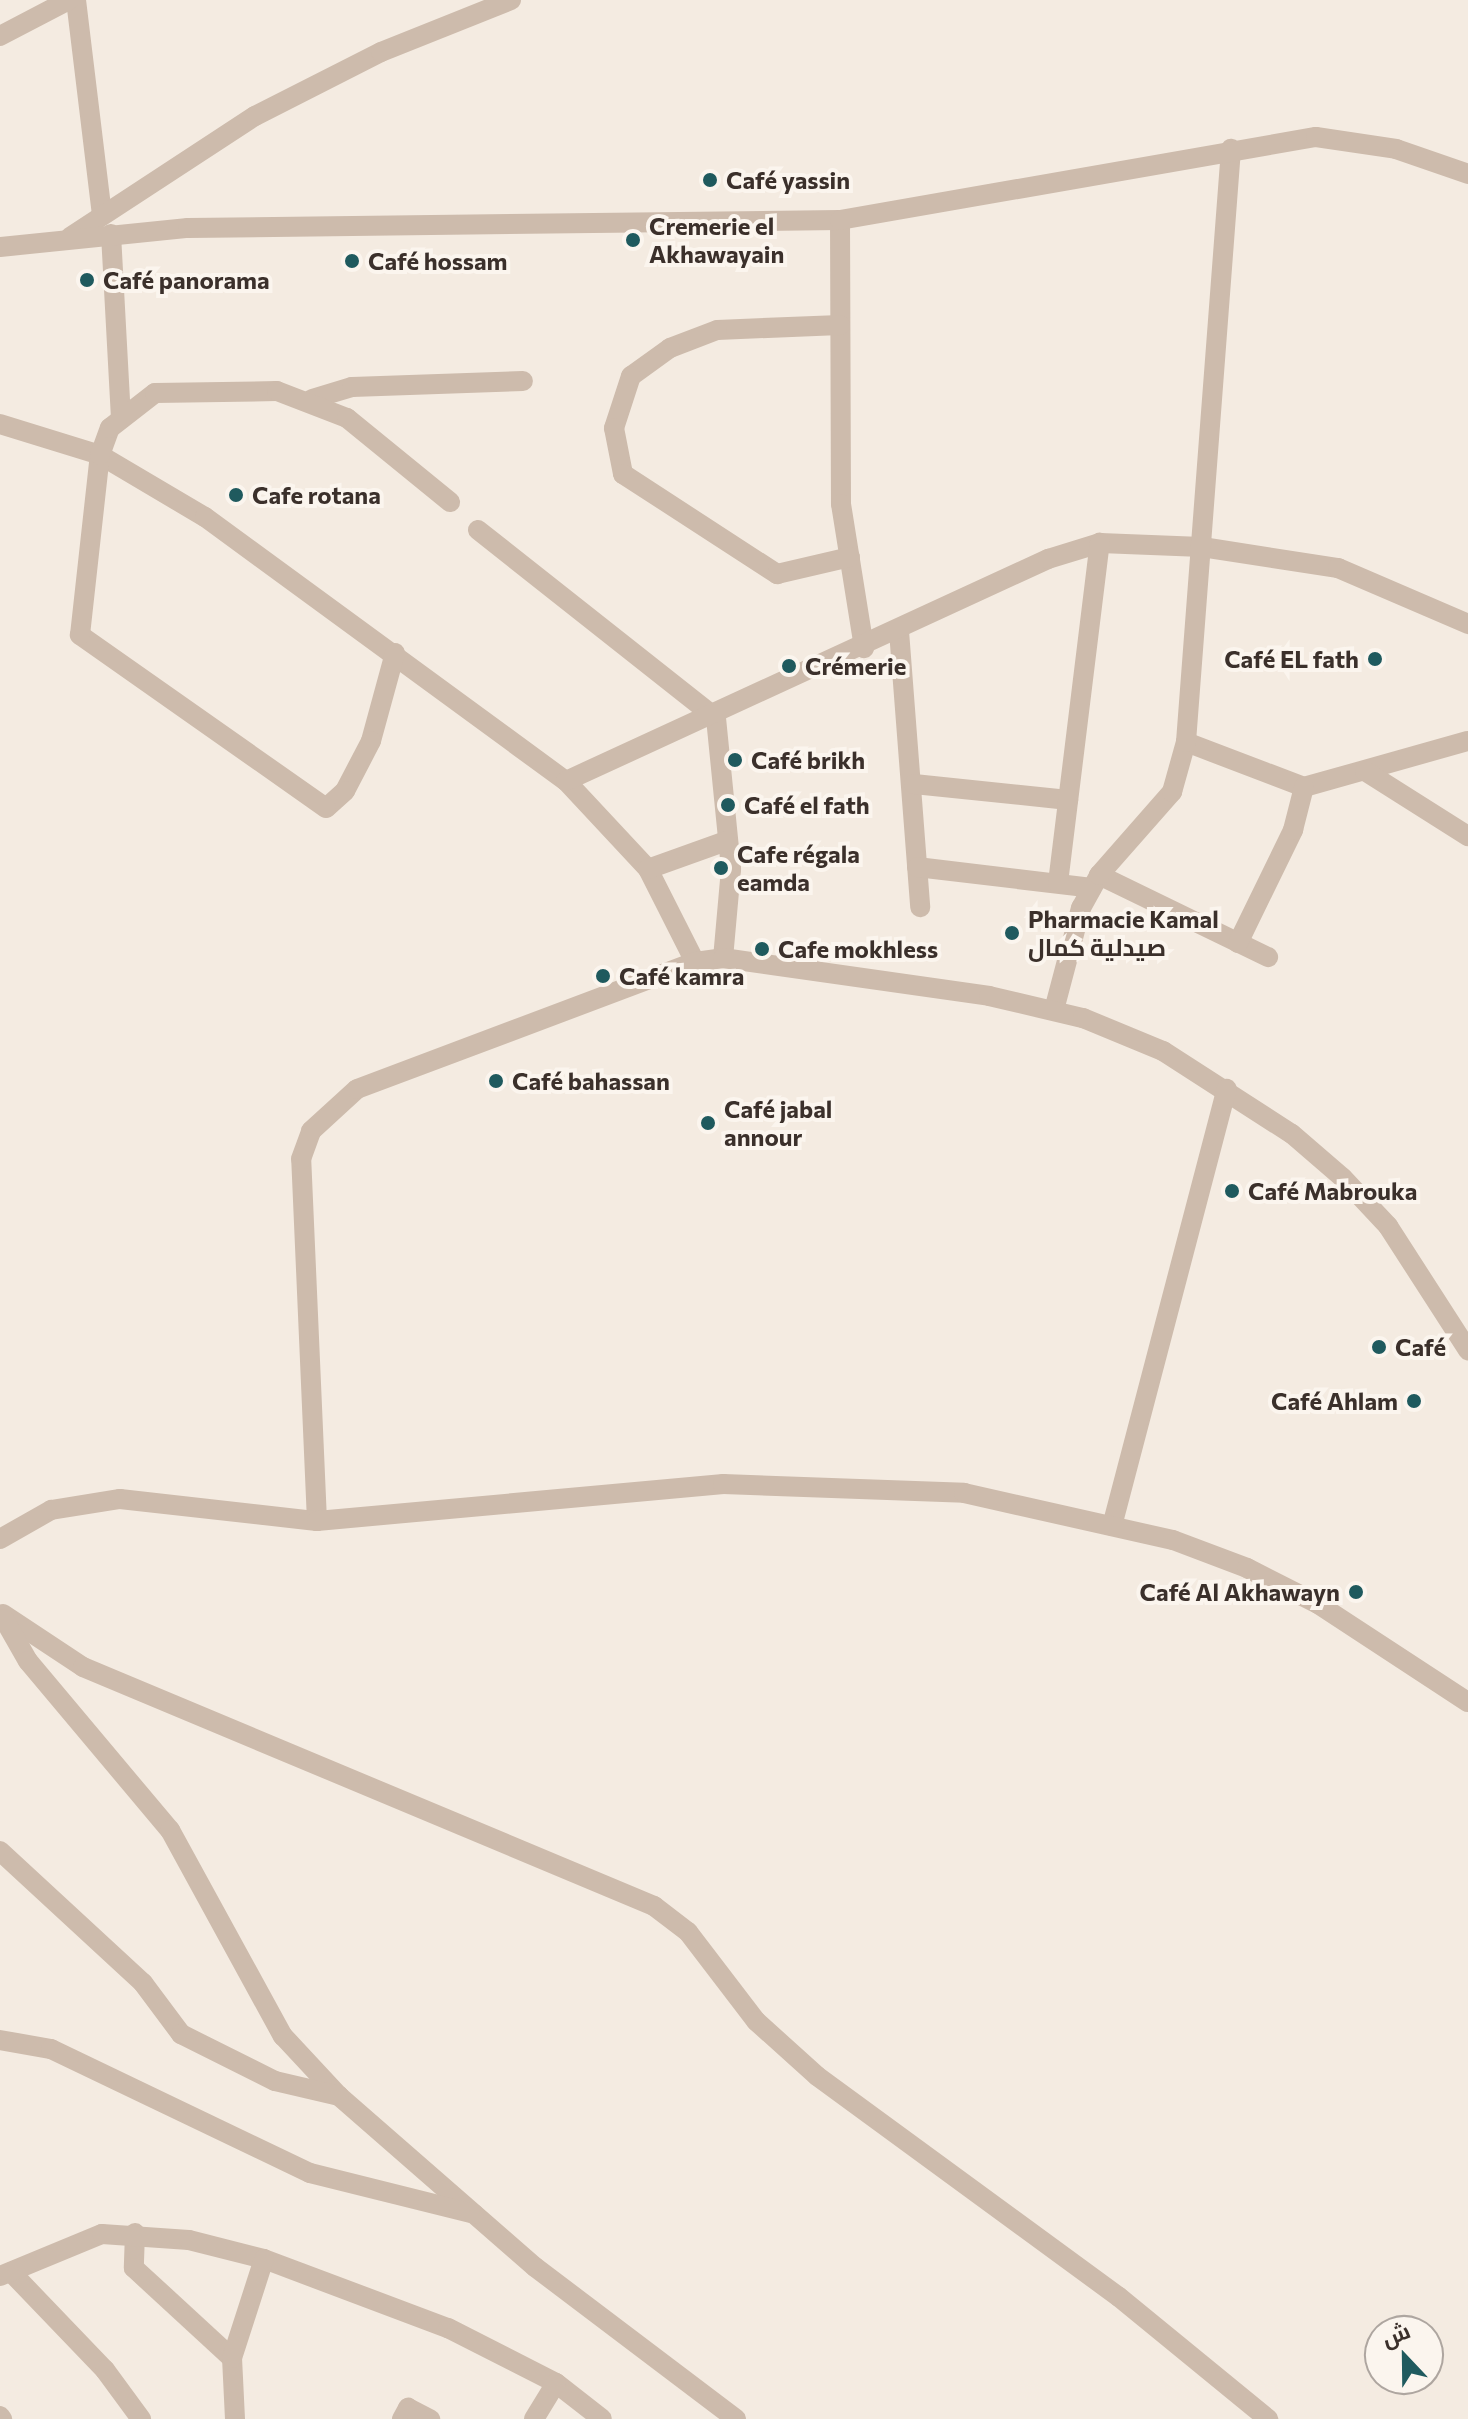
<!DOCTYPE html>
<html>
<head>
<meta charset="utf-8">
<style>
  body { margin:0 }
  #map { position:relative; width:1468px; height:2419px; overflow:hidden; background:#f4ebe1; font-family:Commissioner,Cairo,sans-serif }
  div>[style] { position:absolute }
  .minor>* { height:20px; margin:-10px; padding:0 10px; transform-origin:10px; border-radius:10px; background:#cdbbac }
  .tertiary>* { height:20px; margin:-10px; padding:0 10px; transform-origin:10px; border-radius:10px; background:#cdbbac }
  .dots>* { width:22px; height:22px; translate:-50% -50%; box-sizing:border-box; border:4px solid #fbf5ee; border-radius:50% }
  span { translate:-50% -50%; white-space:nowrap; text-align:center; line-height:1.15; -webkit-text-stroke:8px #fbf5ee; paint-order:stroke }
  .poi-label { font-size:24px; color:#3b302b; font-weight:700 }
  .left { translate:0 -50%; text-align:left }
  .right { translate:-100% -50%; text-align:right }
  .north { position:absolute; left:1364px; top:2315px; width:80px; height:80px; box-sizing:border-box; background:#fbf5ee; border:2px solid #aea6a0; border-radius:50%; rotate:338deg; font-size:22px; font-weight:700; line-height:32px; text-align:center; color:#3b302b }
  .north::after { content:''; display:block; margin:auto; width:28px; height:36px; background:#1f5a5e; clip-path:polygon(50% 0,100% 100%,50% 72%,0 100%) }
</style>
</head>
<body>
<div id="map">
  <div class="minor">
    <i style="left:76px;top:0;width:216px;rotate:83.1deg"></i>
    <i style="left:0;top:36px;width:78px;rotate:-27.6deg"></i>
    <i style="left:840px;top:220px;width:284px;rotate:89.8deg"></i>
    <i style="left:841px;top:504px;width:146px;rotate:80.9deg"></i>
    <i style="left:111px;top:234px;width:183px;rotate:86.9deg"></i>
    <i style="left:70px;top:237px;width:221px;rotate:-33.2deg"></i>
    <i style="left:255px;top:116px;width:141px;rotate:-26.9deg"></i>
    <i style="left:381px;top:52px;width:140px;rotate:-21.8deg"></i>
    <i style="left:840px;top:325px;width:123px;rotate:177.7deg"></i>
    <i style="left:717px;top:330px;width:50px;rotate:159deg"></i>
    <i style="left:670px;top:348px;width:48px;rotate:144.3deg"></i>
    <i style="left:631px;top:376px;width:55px;rotate:108.1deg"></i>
    <i style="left:614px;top:428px;width:47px;rotate:78.9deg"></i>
    <i style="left:623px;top:474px;width:184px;rotate:33deg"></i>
    <i style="left:777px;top:574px;width:75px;rotate:-13.1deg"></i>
    <i style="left:312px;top:399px;width:42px;rotate:-16.7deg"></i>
    <i style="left:352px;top:387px;width:171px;rotate:-2deg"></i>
    <i style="left:0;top:424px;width:105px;rotate:17.2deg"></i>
    <i style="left:100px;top:455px;width:122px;rotate:30.6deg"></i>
    <i style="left:205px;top:517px;width:447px;rotate:36.2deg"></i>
    <i style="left:566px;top:781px;width:120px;rotate:47deg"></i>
    <i style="left:648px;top:869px;width:104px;rotate:63.2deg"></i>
    <i style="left:478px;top:530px;width:303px;rotate:38.3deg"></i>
    <i style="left:716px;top:718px;width:152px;rotate:84.3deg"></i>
    <i style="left:731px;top:869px;width:89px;rotate:95.1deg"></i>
    <i style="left:899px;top:631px;width:277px;rotate:85.6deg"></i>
    <i style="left:395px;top:653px;width:91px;rotate:105.3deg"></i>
    <i style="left:371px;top:741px;width:56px;rotate:117.5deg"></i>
    <i style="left:345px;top:791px;width:25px;rotate:138deg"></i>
    <i style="left:326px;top:808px;width:301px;rotate:-144.9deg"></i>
    <i style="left:80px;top:635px;width:181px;rotate:-83.7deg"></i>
    <i style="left:100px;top:455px;width:29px;rotate:-70deg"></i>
    <i style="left:110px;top:428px;width:57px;rotate:-37.9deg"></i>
    <i style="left:155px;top:393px;width:122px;rotate:-0.9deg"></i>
    <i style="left:277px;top:391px;width:75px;rotate:21.1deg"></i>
    <i style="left:347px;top:418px;width:133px;rotate:39.2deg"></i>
    <i style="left:1186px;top:742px;width:126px;rotate:20.9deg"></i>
    <i style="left:1304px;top:787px;width:170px;rotate:-15.7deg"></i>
    <i style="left:1365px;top:771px;width:122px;rotate:32.3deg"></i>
    <i style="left:566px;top:781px;width:531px;rotate:-24.73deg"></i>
    <i style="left:1048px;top:559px;width:54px;rotate:-17.1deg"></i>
    <i style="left:1100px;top:543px;width:102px;rotate:2.2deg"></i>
    <i style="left:1202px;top:547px;width:138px;rotate:8.8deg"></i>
    <i style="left:1338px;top:568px;width:142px;rotate:23.3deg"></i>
    <i style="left:914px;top:784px;width:155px;rotate:5.9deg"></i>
    <i style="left:917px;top:867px;width:176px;rotate:6.8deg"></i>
    <i style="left:648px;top:869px;width:83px;rotate:-19.7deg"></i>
    <i style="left:1099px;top:875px;width:188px;rotate:25.9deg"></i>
    <i style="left:1058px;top:883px;width:343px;rotate:-83deg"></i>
    <i style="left:1238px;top:943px;width:126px;rotate:-64deg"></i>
    <i style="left:1293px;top:830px;width:44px;rotate:-75.7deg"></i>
    <i style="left:1054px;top:1010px;width:106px;rotate:-75.2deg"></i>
    <i style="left:1081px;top:908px;width:38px;rotate:-61deg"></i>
    <i style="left:1099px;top:875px;width:111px;rotate:-48.7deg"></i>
    <i style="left:1172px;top:792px;width:52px;rotate:-74.4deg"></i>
    <i style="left:1186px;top:742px;width:595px;rotate:-85.66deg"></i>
    <i style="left:317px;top:1521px;width:362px;rotate:-92.5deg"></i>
    <i style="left:301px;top:1159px;width:30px;rotate:-70deg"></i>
    <i style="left:311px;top:1131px;width:62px;rotate:-42.4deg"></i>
    <i style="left:357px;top:1089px;width:361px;rotate:-20.6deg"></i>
    <i style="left:695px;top:962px;width:28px;rotate:-8deg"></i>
    <i style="left:723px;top:958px;width:269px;rotate:8.1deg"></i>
    <i style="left:989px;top:996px;width:97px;rotate:13.2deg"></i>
    <i style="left:1083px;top:1018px;width:87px;rotate:22.4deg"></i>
    <i style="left:1163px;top:1051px;width:153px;rotate:32.8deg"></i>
    <i style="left:1292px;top:1134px;width:67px;rotate:40.8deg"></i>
    <i style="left:1343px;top:1178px;width:66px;rotate:46.8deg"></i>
    <i style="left:1388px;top:1226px;width:148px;rotate:57.2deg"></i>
    <i style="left:1112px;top:1526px;width:452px;rotate:-75.3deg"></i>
    <i style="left:0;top:1539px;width:59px;rotate:-29.6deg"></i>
    <i style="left:51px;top:1510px;width:70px;rotate:-9.1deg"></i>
    <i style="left:120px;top:1499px;width:198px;rotate:6.4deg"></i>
    <i style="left:317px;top:1521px;width:408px;rotate:-5.2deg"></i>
    <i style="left:723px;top:1484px;width:241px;rotate:2.1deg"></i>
    <i style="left:964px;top:1493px;width:214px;rotate:12.7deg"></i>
    <i style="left:1173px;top:1540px;width:79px;rotate:20.7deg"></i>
    <i style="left:1247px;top:1568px;width:80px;rotate:26.9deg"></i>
    <i style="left:1318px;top:1604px;width:179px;rotate:33.2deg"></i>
    <i style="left:3px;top:1614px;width:96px;rotate:33.5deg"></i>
    <i style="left:83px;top:1667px;width:619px;rotate:22.71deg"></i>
    <i style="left:654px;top:1906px;width:43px;rotate:37.4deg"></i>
    <i style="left:688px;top:1932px;width:112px;rotate:52.6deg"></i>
    <i style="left:756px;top:2021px;width:82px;rotate:42deg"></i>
    <i style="left:817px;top:2076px;width:374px;rotate:36.2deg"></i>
    <i style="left:1119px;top:2297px;width:193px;rotate:39.3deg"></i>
    <i style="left:4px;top:1619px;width:48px;rotate:60.3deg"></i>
    <i style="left:28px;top:1661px;width:221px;rotate:50deg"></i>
    <i style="left:170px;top:1830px;width:235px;rotate:61.3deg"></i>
    <i style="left:283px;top:2036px;width:82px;rotate:47deg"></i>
    <i style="left:339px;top:2096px;width:260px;rotate:41.1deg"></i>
    <i style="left:535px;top:2267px;width:252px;rotate:37.1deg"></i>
    <i style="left:0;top:1851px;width:195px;rotate:42.7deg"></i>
    <i style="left:143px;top:1983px;width:64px;rotate:53.3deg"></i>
    <i style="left:181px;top:2034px;width:105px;rotate:26.6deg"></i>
    <i style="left:275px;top:2081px;width:66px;rotate:13.2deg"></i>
    <i style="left:0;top:2040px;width:52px;rotate:10deg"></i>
    <i style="left:51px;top:2049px;width:287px;rotate:25.6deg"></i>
    <i style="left:310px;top:2173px;width:169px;rotate:14deg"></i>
    <i style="left:135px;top:2233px;width:35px;rotate:92deg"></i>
    <i style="left:134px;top:2268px;width:133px;rotate:42.6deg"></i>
    <i style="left:11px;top:2272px;width:136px;rotate:46.2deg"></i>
    <i style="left:105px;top:2370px;width:61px;rotate:53.7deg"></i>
    <i style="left:0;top:2276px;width:110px;rotate:-22.4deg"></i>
    <i style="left:102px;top:2234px;width:87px;rotate:3.9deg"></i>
    <i style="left:189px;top:2240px;width:77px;rotate:14.2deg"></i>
    <i style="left:264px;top:2259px;width:197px;rotate:20.6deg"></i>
    <i style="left:448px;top:2328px;width:121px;rotate:27deg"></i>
    <i style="left:556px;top:2383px;width:58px;rotate:38deg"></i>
    <i style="left:0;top:2416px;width:4px;rotate:56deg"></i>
    <i style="left:235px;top:2419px;width:61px;rotate:-92.8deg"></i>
    <i style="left:232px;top:2358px;width:104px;rotate:-72.1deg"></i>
    <i style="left:402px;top:2419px;width:13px;rotate:-61deg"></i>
    <i style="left:408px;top:2408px;width:25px;rotate:27deg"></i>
    <i style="left:534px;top:2419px;width:42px;rotate:-58.6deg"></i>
  </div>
  <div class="tertiary">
    <i style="left:0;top:247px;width:189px;rotate:-5.8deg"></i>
    <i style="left:188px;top:228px;width:652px;rotate:-0.7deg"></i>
    <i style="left:840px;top:220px;width:483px;rotate:-9.9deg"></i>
    <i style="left:1316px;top:137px;width:81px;rotate:8.5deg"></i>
    <i style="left:1396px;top:149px;width:76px;rotate:19.1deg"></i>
  </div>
  <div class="dots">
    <i style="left:710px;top:180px;background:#1f5a5e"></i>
    <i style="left:633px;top:240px;background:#1f5a5e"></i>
    <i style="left:352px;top:261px;background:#1f5a5e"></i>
    <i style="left:87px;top:280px;background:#1f5a5e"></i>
    <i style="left:236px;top:495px;background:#1f5a5e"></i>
    <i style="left:1375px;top:659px;background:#1f5a5e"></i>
    <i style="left:789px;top:666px;background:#1f5a5e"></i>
    <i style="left:735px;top:760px;background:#1f5a5e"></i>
    <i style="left:728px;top:805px;background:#1f5a5e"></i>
    <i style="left:721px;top:868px;background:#1f5a5e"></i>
    <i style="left:1012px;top:933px;background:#1f5a5e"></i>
    <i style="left:762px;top:949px;background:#1f5a5e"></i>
    <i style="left:603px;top:976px;background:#1f5a5e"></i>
    <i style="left:496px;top:1081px;background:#1f5a5e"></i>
    <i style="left:708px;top:1123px;background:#1f5a5e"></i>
    <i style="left:1232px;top:1191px;background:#1f5a5e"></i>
    <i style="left:1379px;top:1347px;background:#1f5a5e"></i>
    <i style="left:1414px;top:1401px;background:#1f5a5e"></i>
    <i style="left:1356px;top:1592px;background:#1f5a5e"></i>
  </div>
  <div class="poi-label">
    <span class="left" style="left:726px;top:180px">Café yassin</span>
    <span class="left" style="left:649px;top:240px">Cremerie el<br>Akhawayain</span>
    <span class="left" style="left:368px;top:261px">Café hossam</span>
    <span class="left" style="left:103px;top:280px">Café panorama</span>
    <span class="left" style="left:252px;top:495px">Cafe rotana</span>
    <span class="right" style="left:1359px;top:659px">Café EL fath</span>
    <span class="left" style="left:805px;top:666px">Crémerie</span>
    <span class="left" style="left:751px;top:760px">Café brikh</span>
    <span class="left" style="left:744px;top:805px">Café el fath</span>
    <span class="left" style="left:737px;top:868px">Cafe régala<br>eamda</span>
    <span class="left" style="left:1028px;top:933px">Pharmacie Kamal<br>صيدلية كمال</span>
    <span class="left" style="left:778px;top:949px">Cafe mokhless</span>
    <span class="left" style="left:619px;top:976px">Café kamra</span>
    <span class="left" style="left:512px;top:1081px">Café bahassan</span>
    <span class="left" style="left:724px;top:1123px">Café jabal<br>annour</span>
    <span class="left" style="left:1248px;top:1191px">Café Mabrouka</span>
    <span class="left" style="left:1395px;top:1347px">Café</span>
    <span class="right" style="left:1398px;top:1401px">Café Ahlam</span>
    <span class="right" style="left:1340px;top:1592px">Café Al Akhawayn</span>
  </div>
  <div class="north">ش</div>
</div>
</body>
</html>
